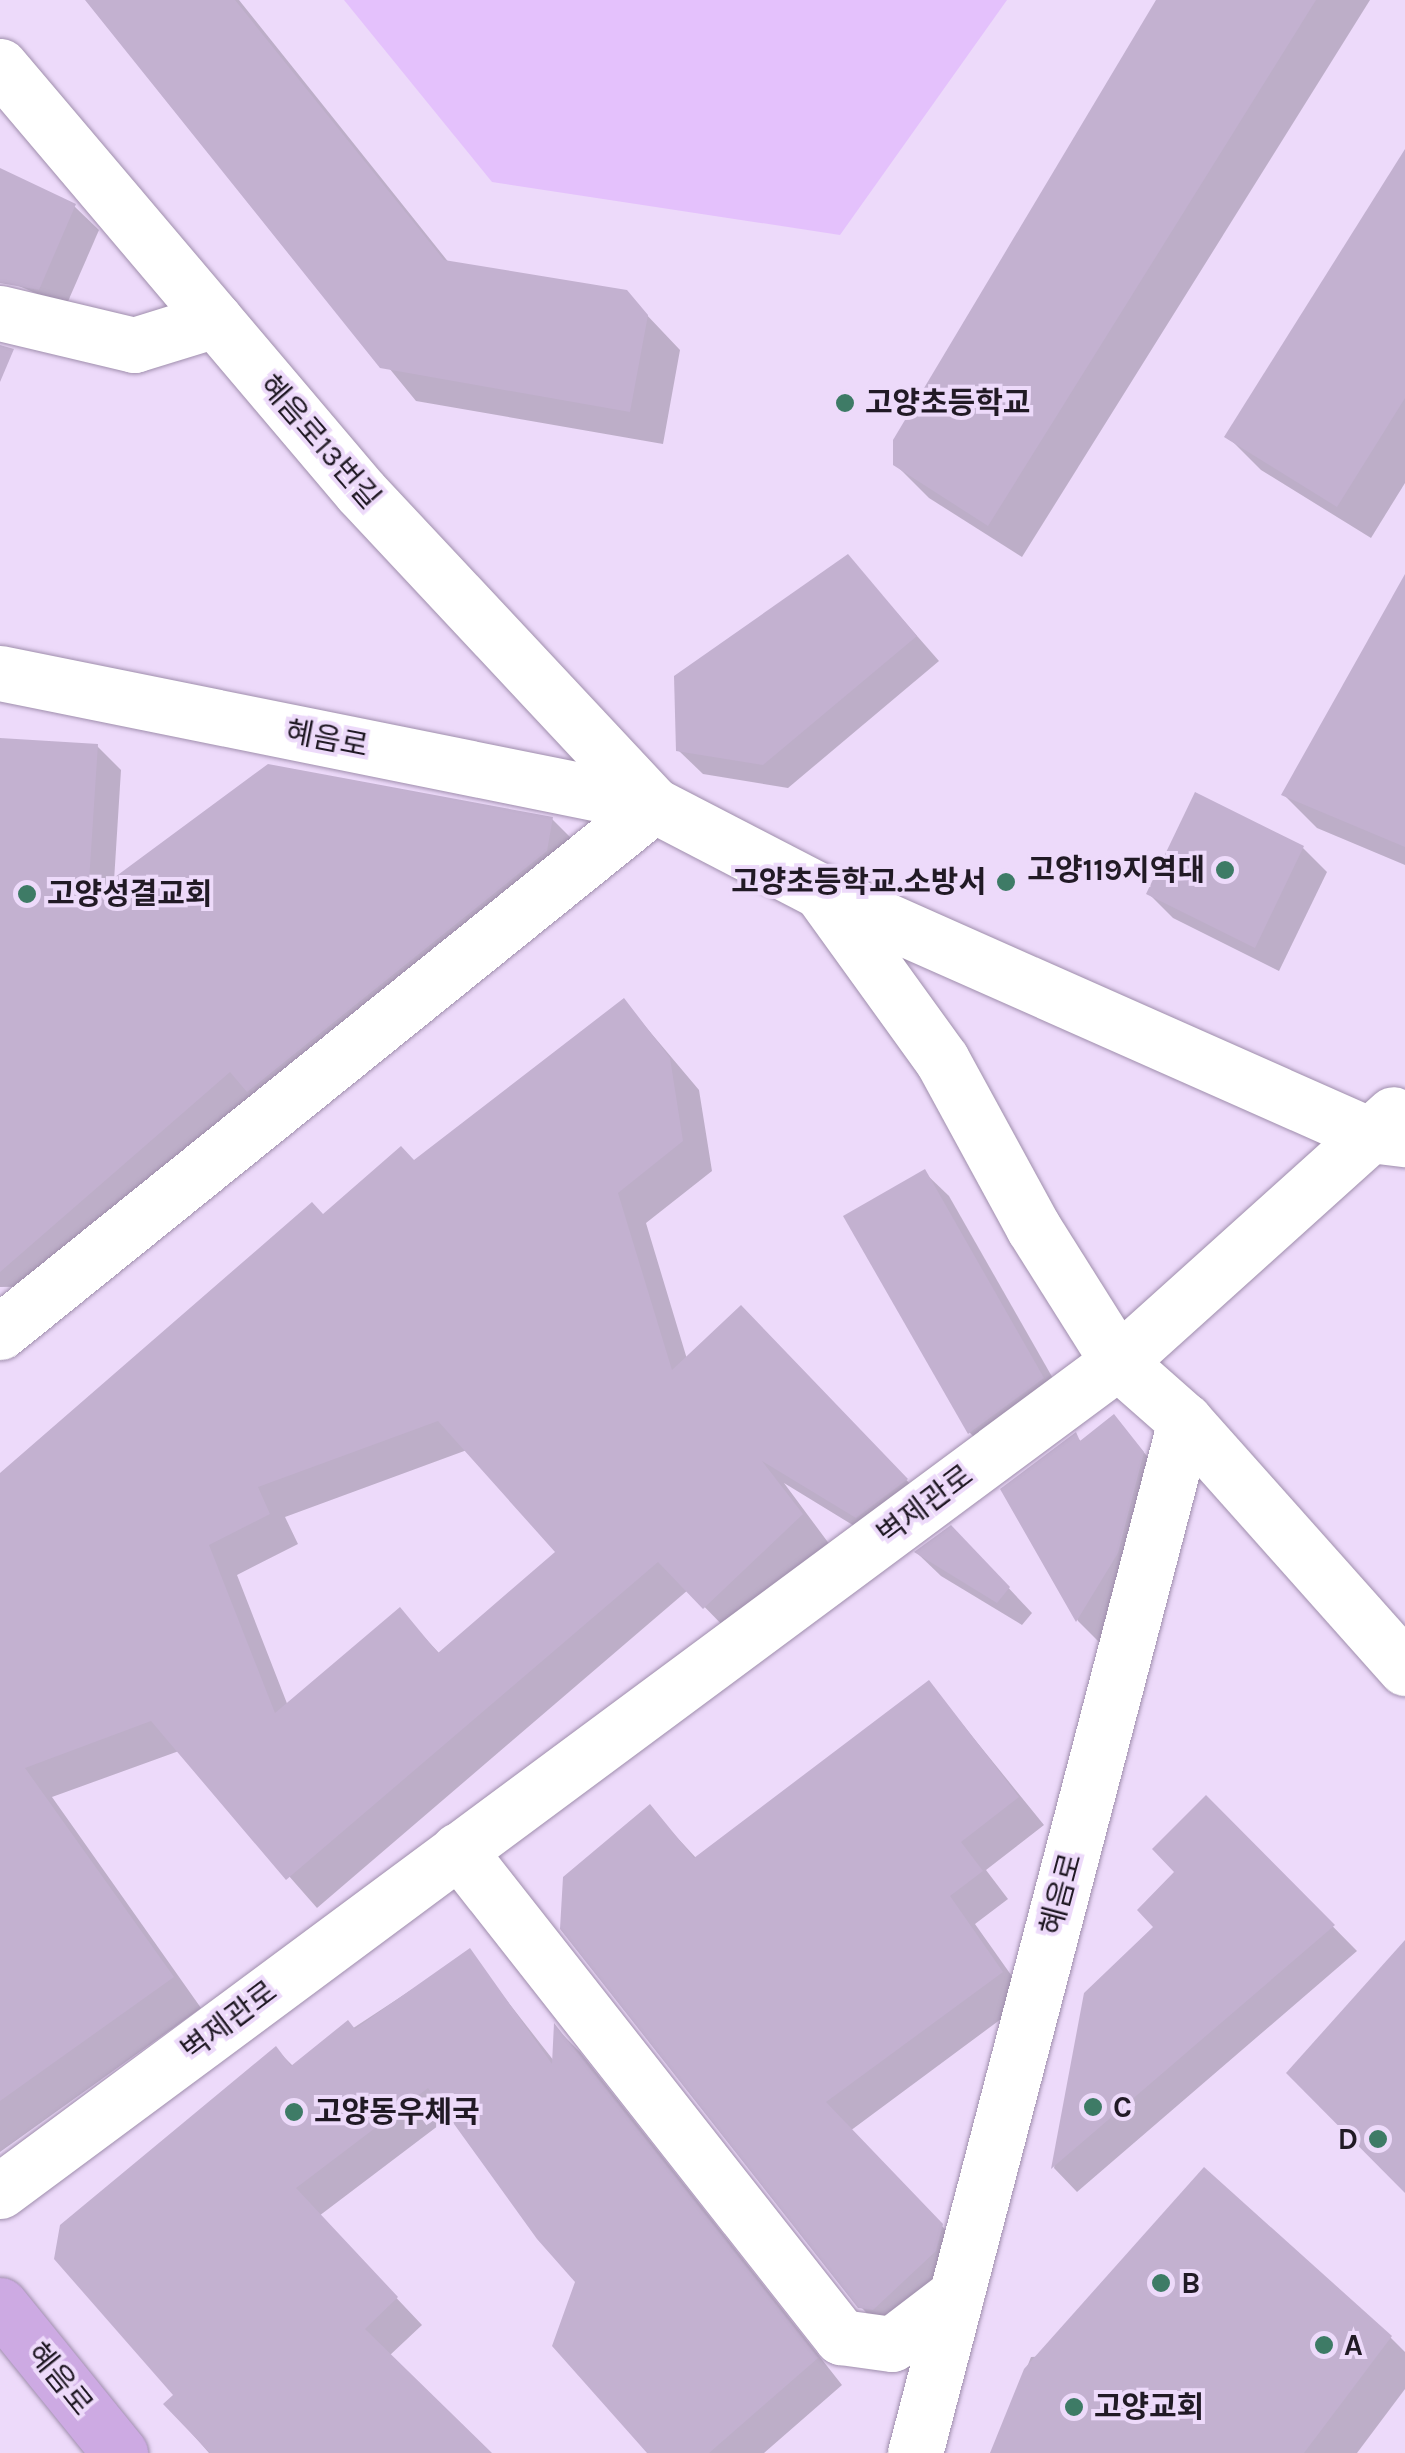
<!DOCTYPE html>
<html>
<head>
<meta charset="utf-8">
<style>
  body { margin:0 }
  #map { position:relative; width:1405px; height:2453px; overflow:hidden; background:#eddafa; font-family:Karla,"Noto Sans KR",sans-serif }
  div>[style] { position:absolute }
  .green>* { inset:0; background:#e4c1fc }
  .shadow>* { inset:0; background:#0003 }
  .building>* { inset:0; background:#c3b1d0 }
  .roads { filter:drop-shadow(0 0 2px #9f8eac) drop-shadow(0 0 2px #9f8eac) }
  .minor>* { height:55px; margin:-27.5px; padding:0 27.5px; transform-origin:27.5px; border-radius:27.5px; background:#fff }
  .major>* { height:55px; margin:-27.5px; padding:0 27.5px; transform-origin:27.5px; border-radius:27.5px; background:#cdaae3 }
  .dots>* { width:28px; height:28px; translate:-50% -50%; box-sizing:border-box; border:5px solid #eddafa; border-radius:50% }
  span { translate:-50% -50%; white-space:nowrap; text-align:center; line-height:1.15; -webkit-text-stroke:8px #eddafa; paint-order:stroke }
  .poi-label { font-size:30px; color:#211a25; font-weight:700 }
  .left { translate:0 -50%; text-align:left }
  .right { translate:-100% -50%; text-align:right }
  .street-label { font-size:30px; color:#211a25 }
</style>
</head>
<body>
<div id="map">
  <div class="green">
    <i style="clip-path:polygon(344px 0,1007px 0,840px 235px,492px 182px)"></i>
  </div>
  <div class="shadow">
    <i style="clip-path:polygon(88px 0,239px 0,450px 264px,626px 293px,680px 350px,663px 444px,416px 401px)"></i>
    <i style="clip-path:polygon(1159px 0,1370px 0,1022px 557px,929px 498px,895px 464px)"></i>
    <i style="clip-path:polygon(0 173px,74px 206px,99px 230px,66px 306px,0 278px)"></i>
    <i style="clip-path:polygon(1405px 235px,1405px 483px,1371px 538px,1261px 470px,1228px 437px)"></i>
    <i style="clip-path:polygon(848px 557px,939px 661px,788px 788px,703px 774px,678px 750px)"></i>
    <i style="clip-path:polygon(1405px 647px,1405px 865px,1317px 828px,1284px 795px)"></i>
    <i style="clip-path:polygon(0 741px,97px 746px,121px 770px,114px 881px,552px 819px,576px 843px,60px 1286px,0 1287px)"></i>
    <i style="clip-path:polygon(1303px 848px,1327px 872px,1279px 971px,1173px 918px,1149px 894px)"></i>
    <i style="clip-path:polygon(evenodd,624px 1001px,699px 1090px,712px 1171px,646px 1223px,687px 1359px,771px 1338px,935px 1510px,887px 1546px,784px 1483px,830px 1545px,734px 1637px,688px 1590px,317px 1908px,179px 1751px,52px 1797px,201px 2008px,0 2152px,0 1477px,324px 1217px,415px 1162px,624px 1001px,467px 1450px,559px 1552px,440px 1654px,399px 1610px,288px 1706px,237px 1575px,298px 1544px,285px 1517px,467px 1450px)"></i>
    <i style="clip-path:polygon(924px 1172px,949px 1196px,1067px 1403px,994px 1456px,970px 1433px,847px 1217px)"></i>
    <i style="clip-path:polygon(1114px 1418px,1167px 1479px,1101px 1644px,1078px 1621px,1003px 1489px,1075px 1436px,1082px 1442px)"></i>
    <i style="clip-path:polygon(975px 1552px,1032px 1613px,1022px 1625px,941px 1576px,917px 1553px)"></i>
    <i style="clip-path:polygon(929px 1683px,1044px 1825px,986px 1870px,1008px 1899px,975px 1924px,1028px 1999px,850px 2131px,968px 2253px,887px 2334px,860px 2306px,650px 1808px,697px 1859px)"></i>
    <i style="clip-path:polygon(1206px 1798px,1357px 1951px,1077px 2192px,1054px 2168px,1086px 1994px,1156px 1927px)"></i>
    <i style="clip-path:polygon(469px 1952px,554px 2061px,556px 2028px,580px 2052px,842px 2385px,764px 2453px,652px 2453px,578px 2281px,451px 2116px,319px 2216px,422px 2325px,389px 2356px,488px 2453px,209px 2453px,166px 2404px,176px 2395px,276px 2049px,294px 2067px)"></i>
    <i style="clip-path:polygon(1390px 2337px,1405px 2352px,1405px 2389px,1357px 2453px,993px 2453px,1031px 2357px)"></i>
  </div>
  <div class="building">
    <i style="clip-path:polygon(85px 0,235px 0,444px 260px,627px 290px,648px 315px,630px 412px,380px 368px)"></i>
    <i style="clip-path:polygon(1156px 0,1316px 0,988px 526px,893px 465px,893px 440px)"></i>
    <i style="clip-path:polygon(1405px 149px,1405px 398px,1337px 507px,1224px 437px)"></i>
    <i style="clip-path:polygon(0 168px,76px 204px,39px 290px,0 283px)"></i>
    <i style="clip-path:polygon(0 345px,14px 349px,0 382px)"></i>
    <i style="clip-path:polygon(848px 554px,917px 636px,763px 765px,676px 751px,674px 676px)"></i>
    <i style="clip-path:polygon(1405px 574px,1405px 847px,1281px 795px)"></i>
    <i style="clip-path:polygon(0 738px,98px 744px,88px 897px,268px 764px,553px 817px,547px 851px,247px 1092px,230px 1072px,0 1272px)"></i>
    <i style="clip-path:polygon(1195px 792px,1304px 846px,1255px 948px,1146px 894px)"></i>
    <i style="clip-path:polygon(evenodd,624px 998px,670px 1058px,683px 1141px,618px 1193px,672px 1370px,741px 1305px,908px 1479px,856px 1518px,762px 1461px,803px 1514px,703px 1609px,658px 1562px,286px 1880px,151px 1721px,25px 1768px,174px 1977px,0 2101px,0 1473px,312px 1202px,323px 1214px,401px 1146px,414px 1160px,624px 998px,438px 1421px,555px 1552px,438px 1653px,400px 1607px,275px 1713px,209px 1545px,270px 1514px,258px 1487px,438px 1421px)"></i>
    <i style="clip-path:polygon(925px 1169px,1044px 1378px,968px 1434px,843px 1216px)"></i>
    <i style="clip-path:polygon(1114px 1414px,1144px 1452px,1118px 1553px,1076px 1622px,1000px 1489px,1076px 1432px,1080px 1441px)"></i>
    <i style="clip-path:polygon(951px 1525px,1010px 1587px,997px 1603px,914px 1552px)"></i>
    <i style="clip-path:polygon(929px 1680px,1019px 1797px,961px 1842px,983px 1871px,950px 1896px,1003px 1972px,826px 2102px,943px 2224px,936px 2251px,873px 2310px,858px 2308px,560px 1929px,563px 1877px,650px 1804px,694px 1858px)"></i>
    <i style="clip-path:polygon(1206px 1795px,1335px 1925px,1051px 2169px,1084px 1993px,1153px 1927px,1137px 1910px,1174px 1872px,1152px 1849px)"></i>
    <i style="clip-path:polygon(1405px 1940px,1405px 2193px,1286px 2073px)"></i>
    <i style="clip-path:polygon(470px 1948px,552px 2064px,554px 2023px,818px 2358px,709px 2453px,647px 2453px,552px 2346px,575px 2282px,537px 2239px,428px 2088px,296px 2188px,398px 2297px,365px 2329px,492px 2453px,210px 2453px,163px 2404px,173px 2395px,54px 2259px,60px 2225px,276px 2046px,291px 2066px,348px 2020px,355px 2029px)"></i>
    <i style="clip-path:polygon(1204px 2167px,1392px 2336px,1304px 2453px,990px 2453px,1024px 2369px)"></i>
  </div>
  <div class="roads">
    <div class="minor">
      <i style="left:0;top:66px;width:558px;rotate:49.72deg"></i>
      <i style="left:361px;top:492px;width:429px;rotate:46.9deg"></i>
      <i style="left:0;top:313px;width:138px;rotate:13.4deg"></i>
      <i style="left:134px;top:345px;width:85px;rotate:-17.2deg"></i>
      <i style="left:0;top:673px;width:667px;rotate:11.41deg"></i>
      <i style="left:654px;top:805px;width:187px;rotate:27.4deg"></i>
      <i style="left:820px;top:891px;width:602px;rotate:23.92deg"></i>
      <i style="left:1370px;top:1135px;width:31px;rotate:-42deg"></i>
      <i style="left:820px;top:891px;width:208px;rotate:54.2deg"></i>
      <i style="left:942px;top:1060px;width:190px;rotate:61.4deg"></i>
      <i style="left:1033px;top:1227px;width:160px;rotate:57.8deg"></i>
      <i style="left:1118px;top:1362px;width:89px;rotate:41.4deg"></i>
      <i style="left:1185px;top:1421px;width:1067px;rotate:104.66deg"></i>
      <i style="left:0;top:1332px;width:840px;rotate:-38.86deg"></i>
      <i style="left:1185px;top:1421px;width:331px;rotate:48.3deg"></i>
      <i style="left:458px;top:1850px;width:620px;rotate:51.82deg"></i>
      <i style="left:841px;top:2337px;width:51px;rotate:7.8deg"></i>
      <i style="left:892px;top:2344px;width:81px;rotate:-37.4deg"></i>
      <i style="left:0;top:2191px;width:1392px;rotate:-36.56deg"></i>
      <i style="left:1118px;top:1362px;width:339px;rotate:-42deg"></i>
      <i style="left:1370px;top:1135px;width:35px;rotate:7deg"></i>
    </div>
    <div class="major">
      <i style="left:0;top:2305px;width:191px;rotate:51deg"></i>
    </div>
  </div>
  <div class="dots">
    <i style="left:845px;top:403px;background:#3e7b66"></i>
    <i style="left:1225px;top:870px;background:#3e7b66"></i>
    <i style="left:1006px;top:882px;background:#3e7b66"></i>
    <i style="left:27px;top:894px;background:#3e7b66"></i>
    <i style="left:1093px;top:2107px;background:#3e7b66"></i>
    <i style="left:294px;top:2112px;background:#3e7b66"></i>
    <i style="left:1378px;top:2139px;background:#3e7b66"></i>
    <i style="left:1161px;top:2283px;background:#3e7b66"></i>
    <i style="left:1324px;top:2345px;background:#3e7b66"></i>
    <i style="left:1074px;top:2407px;background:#3e7b66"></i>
  </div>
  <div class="poi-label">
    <span class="left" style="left:865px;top:403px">고양초등학교</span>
    <span class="right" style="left:1205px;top:870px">고양119지역대</span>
    <span class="right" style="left:986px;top:882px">고양초등학교.소방서</span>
    <span class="left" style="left:47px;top:894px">고양성결교회</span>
    <span class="left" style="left:1113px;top:2107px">C</span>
    <span class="left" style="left:314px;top:2112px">고양동우체국</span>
    <span class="right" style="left:1358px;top:2139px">D</span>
    <span class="left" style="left:1181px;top:2283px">B</span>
    <span class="left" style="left:1344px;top:2345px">A</span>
    <span class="left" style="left:1094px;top:2407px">고양교회</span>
  </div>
  <div class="street-label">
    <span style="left:320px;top:442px;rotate:49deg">혜음로13번길</span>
    <span style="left:327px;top:739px;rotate:11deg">혜음로</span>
    <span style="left:925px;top:1505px;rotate:-37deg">벽제관로</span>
    <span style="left:1061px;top:1894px;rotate:-75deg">혜음로</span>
    <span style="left:229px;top:2021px;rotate:-37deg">벽제관로</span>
    <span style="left:60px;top:2379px;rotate:51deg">혜음로</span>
  </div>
</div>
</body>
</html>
